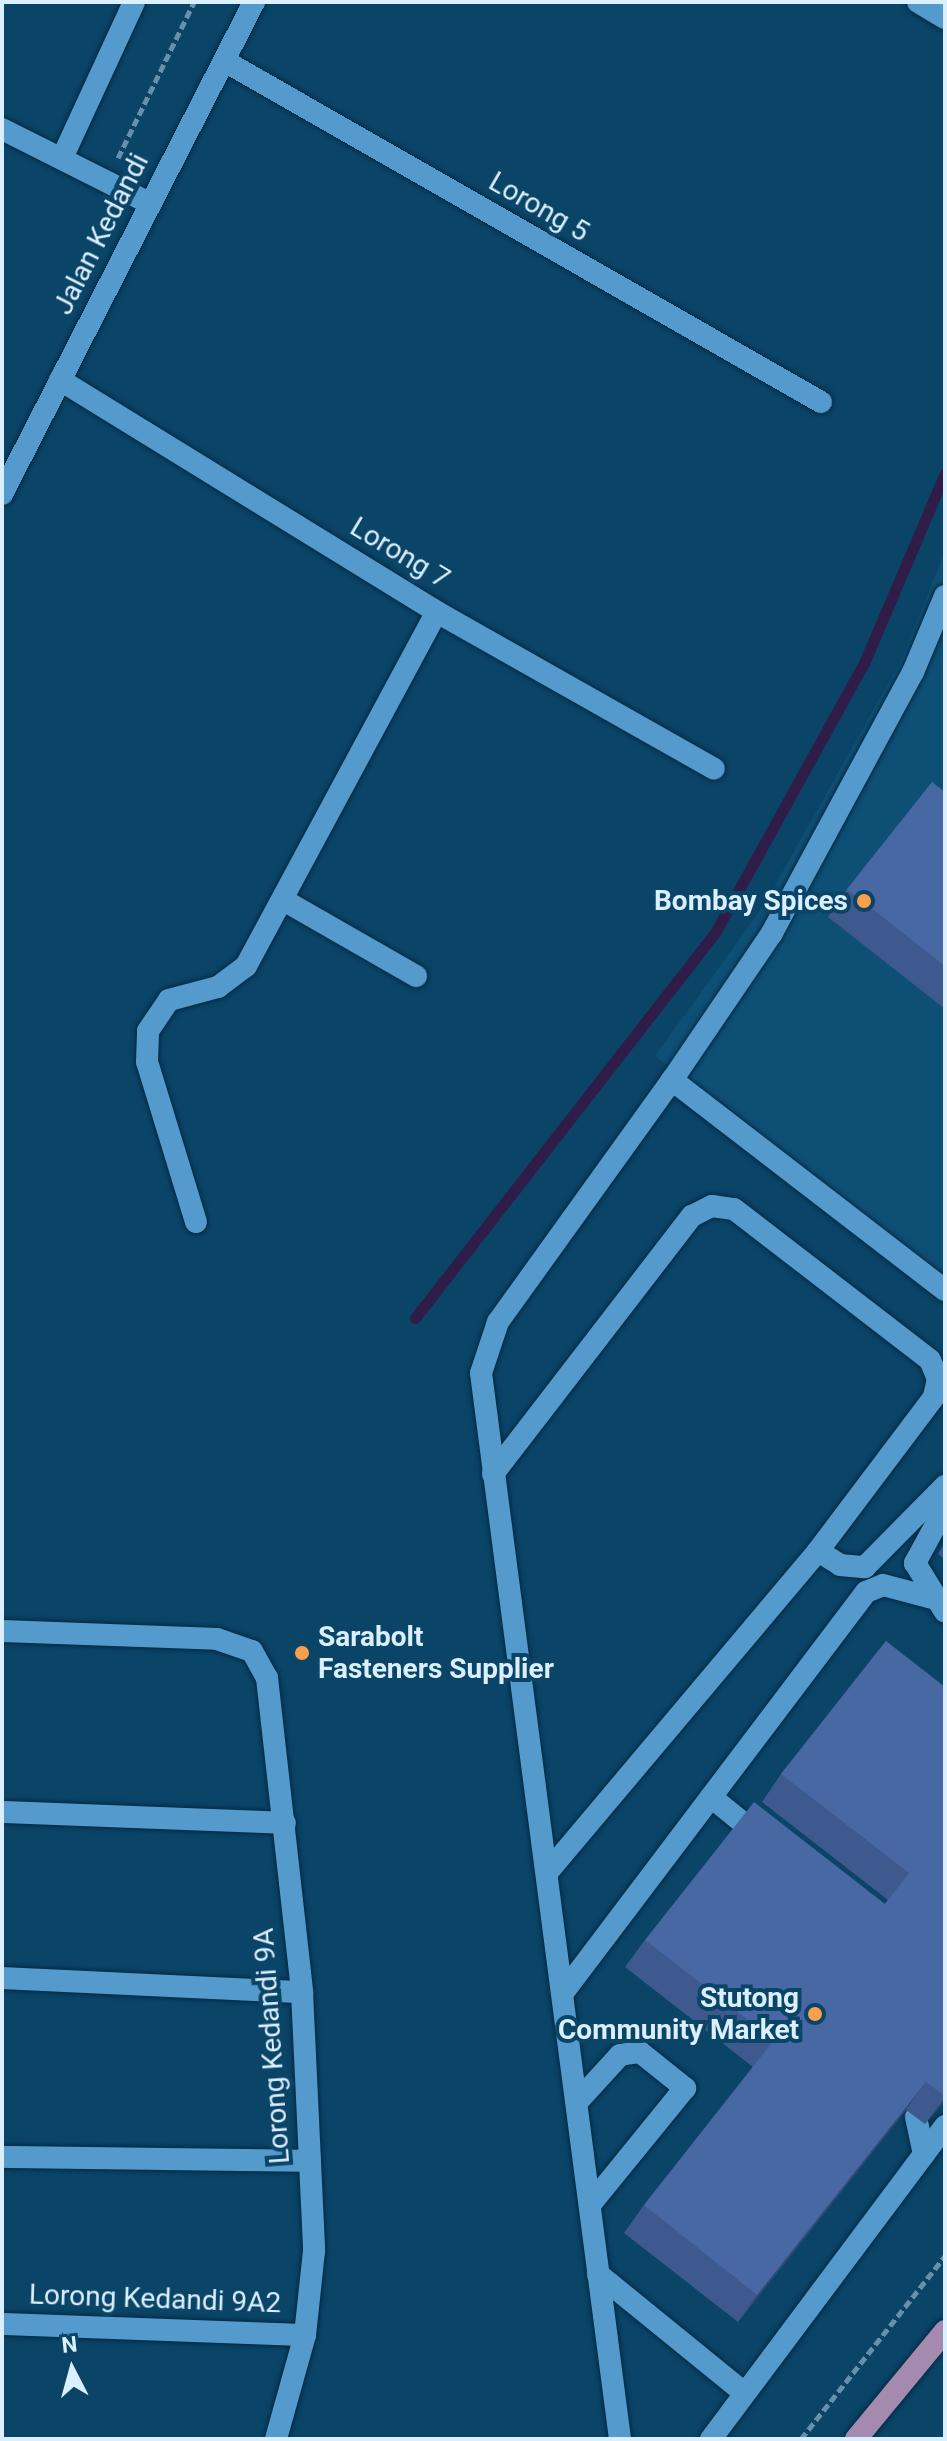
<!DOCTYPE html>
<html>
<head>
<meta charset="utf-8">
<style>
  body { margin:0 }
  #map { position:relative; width:947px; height:2441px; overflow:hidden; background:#0a4467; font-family:Roboto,sans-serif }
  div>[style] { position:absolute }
  .built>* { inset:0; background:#0e4f76 }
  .stream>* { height:11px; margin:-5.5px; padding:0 5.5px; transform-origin:5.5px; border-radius:5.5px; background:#301c49 }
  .path>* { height:5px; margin-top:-2.5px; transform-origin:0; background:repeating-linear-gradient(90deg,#6690ab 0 8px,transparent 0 12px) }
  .roads { filter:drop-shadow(0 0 2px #032a42) drop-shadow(0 0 2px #032a42) }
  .service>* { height:22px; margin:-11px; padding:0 11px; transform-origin:11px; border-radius:11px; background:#559acc }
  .minor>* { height:22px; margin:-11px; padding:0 11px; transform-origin:11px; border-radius:11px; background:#559acc }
  .tertiary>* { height:22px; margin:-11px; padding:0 11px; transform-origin:11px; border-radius:11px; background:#559acc }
  .primary>* { height:22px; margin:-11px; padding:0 11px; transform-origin:11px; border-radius:11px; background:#a58aaf }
  .wall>* { inset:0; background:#3e598d }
  .shaded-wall>* { inset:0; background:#324973 }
  .building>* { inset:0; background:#4868a4 }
  .dots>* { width:22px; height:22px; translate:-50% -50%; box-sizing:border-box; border:4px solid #0a4467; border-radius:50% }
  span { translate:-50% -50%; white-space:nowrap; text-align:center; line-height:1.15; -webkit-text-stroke:8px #0a4467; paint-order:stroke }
  .street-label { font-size:28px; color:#daefff }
  .poi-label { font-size:28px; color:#daefff; font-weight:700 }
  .right { translate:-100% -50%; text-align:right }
  .left { translate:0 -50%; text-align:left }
  .frame { position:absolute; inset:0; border:4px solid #daefff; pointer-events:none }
  .north { position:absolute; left:32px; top:2329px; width:80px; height:80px; -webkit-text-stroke:6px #0a4467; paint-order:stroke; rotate:354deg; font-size:22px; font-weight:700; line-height:32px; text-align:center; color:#daefff }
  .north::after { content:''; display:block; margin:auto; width:28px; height:36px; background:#daefff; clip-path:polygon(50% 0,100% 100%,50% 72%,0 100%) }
</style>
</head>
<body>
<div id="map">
  <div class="built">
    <i style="clip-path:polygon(945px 551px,945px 1276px,655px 1056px,764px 905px,901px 660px)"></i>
  </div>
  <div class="stream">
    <i style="left:415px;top:1318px;width:490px;rotate:-52.1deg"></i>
    <i style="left:716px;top:931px;width:306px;rotate:-61.1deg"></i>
    <i style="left:864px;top:663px;width:207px;rotate:-66.9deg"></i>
  </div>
  <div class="path">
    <i style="left:118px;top:158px;width:174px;rotate:-64deg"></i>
    <i style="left:801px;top:2439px;width:233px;rotate:-51.8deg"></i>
  </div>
  <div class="roads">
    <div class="service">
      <i style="left:2px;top:129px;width:165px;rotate:26.7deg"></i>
      <i style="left:63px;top:156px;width:170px;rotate:-65.2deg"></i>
      <i style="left:493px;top:1474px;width:326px;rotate:-52.4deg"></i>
      <i style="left:692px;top:1216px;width:22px;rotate:-27deg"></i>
      <i style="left:712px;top:1206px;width:22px;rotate:8deg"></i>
      <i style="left:734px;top:1209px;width:247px;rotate:37.6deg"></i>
      <i style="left:930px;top:1360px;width:21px;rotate:67deg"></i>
      <i style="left:938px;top:1379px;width:18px;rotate:103deg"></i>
      <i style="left:934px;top:1397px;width:193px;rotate:127deg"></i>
      <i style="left:818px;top:1551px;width:418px;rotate:130.1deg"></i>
      <i style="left:945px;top:1508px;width:63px;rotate:118.6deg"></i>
      <i style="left:915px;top:1563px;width:57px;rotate:58.5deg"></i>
      <i style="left:818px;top:1551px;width:26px;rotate:32deg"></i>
      <i style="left:840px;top:1565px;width:25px;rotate:5deg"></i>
      <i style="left:865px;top:1567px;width:114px;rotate:-45.4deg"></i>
      <i style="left:711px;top:1797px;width:67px;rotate:38.9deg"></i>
      <i style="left:2px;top:1812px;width:283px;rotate:2.2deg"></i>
      <i style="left:565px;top:1990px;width:499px;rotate:-52.9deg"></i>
      <i style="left:866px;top:1592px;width:18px;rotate:-22deg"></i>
      <i style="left:883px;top:1585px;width:51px;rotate:14.9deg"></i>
      <i style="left:578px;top:2101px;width:62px;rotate:-47.6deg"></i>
      <i style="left:620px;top:2055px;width:20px;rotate:-9deg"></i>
      <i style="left:640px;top:2052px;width:58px;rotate:38.7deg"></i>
      <i style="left:685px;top:2088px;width:151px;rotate:129.1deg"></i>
      <i style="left:916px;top:2117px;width:38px;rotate:78deg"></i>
      <i style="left:2px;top:2157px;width:308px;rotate:0.7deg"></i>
      <i style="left:598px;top:2274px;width:186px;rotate:39.1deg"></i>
      <i style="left:620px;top:2439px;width:1075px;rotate:-97.43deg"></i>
      <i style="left:481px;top:1373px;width:54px;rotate:-71.6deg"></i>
      <i style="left:498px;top:1322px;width:298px;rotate:-54.3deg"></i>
      <i style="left:711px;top:2439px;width:391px;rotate:-53.2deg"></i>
    </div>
    <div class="minor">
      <i style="left:918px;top:2px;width:31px;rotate:31deg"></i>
      <i style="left:228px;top:63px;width:683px;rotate:29.76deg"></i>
      <i style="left:60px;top:380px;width:443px;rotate:31.6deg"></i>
      <i style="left:437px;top:612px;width:318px;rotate:29.5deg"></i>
      <i style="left:945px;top:596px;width:82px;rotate:112.8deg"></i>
      <i style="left:913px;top:672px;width:297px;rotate:118.4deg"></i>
      <i style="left:772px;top:933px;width:178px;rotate:124.2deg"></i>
      <i style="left:672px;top:1080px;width:344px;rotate:37.6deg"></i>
      <i style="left:285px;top:901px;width:151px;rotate:29.8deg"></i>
      <i style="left:196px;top:1222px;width:167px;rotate:-107deg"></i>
      <i style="left:147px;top:1062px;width:31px;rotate:-88deg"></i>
      <i style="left:148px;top:1031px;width:37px;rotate:-56deg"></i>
      <i style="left:169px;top:1000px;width:51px;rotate:-14.9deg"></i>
      <i style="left:218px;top:987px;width:35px;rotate:-37deg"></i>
      <i style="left:246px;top:966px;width:402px;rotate:-61.7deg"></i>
      <i style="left:2px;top:1631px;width:215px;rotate:2.1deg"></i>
      <i style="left:217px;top:1639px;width:37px;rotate:19deg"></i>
      <i style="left:252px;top:1651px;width:31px;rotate:61deg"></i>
      <i style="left:267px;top:1678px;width:316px;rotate:83.6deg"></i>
      <i style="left:302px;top:1992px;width:259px;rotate:87.3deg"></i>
      <i style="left:314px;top:2251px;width:84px;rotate:96.1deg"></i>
      <i style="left:305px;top:2335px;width:108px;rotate:105.6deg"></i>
      <i style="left:2px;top:1978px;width:300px;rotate:2.7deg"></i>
      <i style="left:2px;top:2324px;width:303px;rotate:2.1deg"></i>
    </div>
    <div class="tertiary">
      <i style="left:2px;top:494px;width:553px;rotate:-62.88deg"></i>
    </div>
    <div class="primary">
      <i style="left:856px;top:2439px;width:140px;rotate:-50.5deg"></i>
    </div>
  </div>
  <div class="wall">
    <i style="clip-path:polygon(945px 792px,945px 1009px,828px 917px,847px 889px)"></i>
    <i style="clip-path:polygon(945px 1543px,945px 1559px,938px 1554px)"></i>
    <i style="clip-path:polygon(886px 1641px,945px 2100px,925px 2124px,906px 2110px,738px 2322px,624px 2233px,644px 2205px,753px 2067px,625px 1967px,645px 1940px,885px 1904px,888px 1900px,762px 1802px,781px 1774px)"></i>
  </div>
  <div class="shaded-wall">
    <i style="clip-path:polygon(926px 2082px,906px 2110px,738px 2322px,757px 2295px)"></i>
    <i style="clip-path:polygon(945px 2097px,945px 2100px,925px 2124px)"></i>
  </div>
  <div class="building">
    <i style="clip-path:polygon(932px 782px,945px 792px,945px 966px,847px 889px)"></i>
    <i style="clip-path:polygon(886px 1641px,945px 1687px,945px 2096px,926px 2082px,757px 2295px,644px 2205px,774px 2040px,645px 1940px,754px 1802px,885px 1904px,909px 1873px,781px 1774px)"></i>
  </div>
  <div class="dots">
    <i style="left:864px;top:901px;background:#f8a04b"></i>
    <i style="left:302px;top:1653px;background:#f8a04b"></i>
    <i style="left:815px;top:2014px;background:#f8a04b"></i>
  </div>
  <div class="street-label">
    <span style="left:539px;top:207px;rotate:30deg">Lorong 5</span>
    <span style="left:101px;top:234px;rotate:-63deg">Jalan Kedandi</span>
    <span style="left:400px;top:553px;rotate:31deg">Lorong 7</span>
    <span style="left:272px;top:2046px;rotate:-94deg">Lorong Kedandi 9A</span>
    <span style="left:155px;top:2299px;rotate:2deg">Lorong Kedandi 9A2</span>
  </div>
  <div class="poi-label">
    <span class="right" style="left:848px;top:901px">Bombay Spices</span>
    <span class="left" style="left:318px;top:1653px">Sarabolt<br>Fasteners Supplier</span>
    <span class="right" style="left:799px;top:2014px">Stutong<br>Community Market</span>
  </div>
  <div class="frame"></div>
  <div class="north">N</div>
</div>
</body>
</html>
